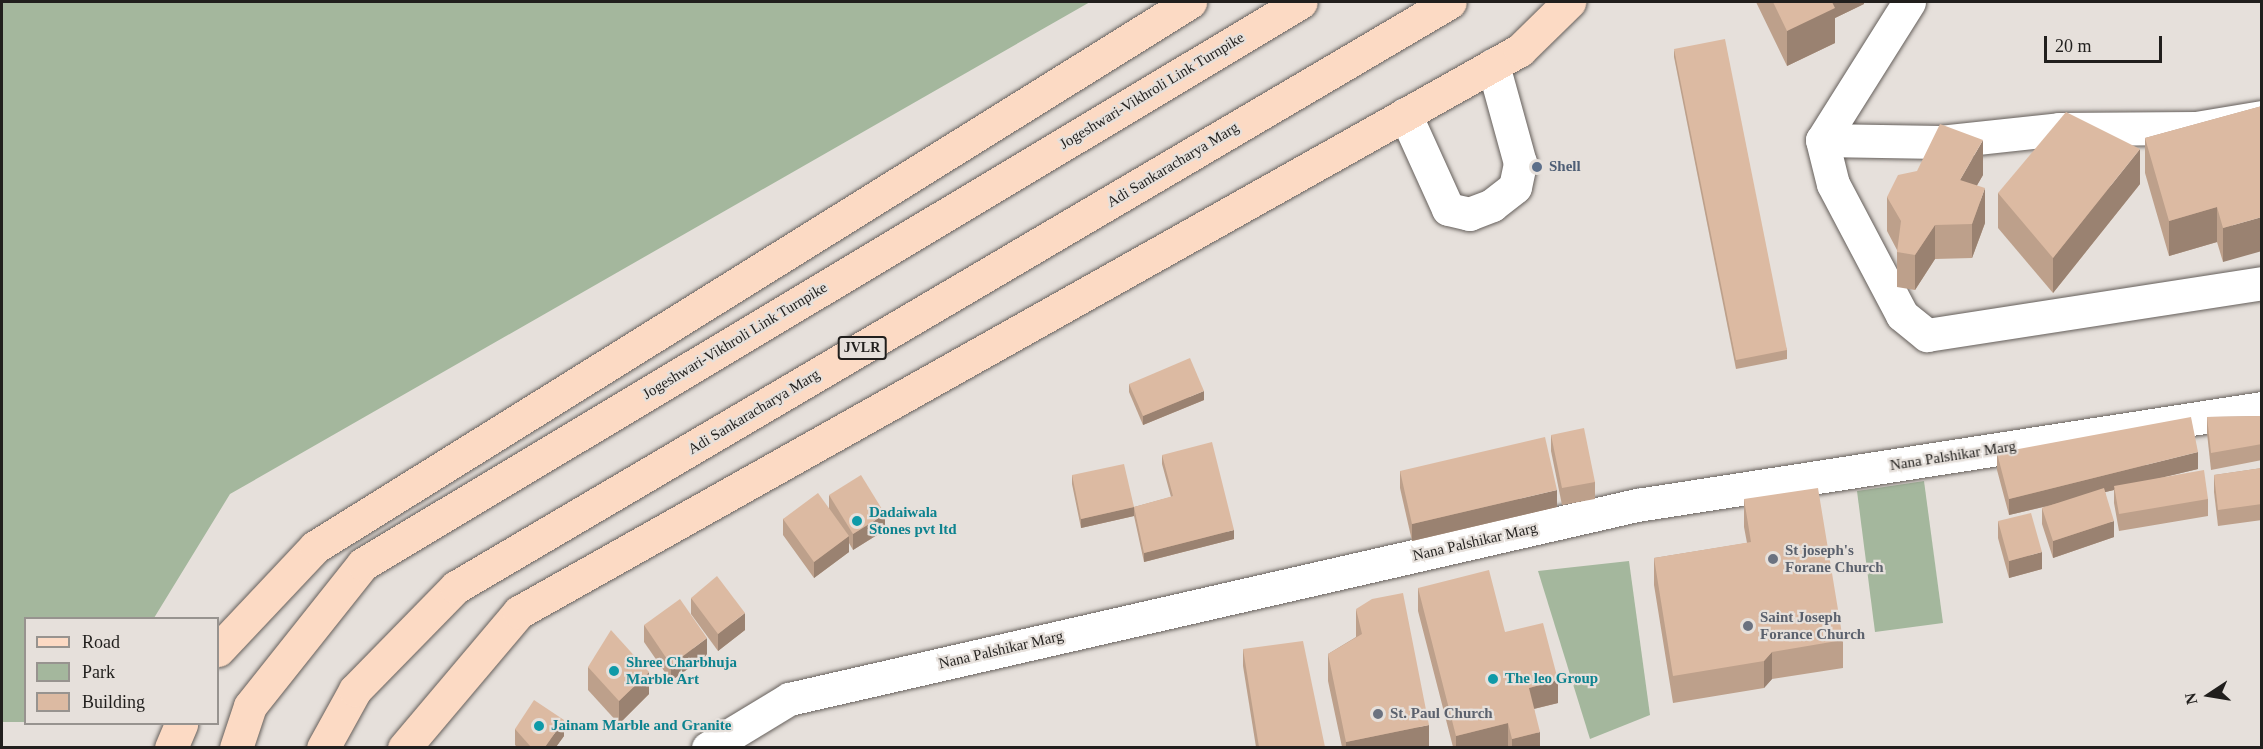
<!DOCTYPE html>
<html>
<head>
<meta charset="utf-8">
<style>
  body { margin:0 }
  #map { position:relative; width:2263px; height:749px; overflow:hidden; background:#e6e0db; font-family:Georgia,serif }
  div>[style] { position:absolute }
  .green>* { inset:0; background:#a4b79d }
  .roads { filter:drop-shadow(0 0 2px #655f5b) drop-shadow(0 0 2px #655f5b) }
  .minor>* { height:33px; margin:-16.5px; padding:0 16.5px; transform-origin:16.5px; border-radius:16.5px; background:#fff }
  .major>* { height:33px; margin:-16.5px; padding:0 16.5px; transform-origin:16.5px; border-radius:16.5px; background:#fcdac4 }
  .wall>* { inset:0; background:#bda08b }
  .shaded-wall>* { inset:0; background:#9a8271 }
  .building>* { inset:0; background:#dcbaa2 }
  .dots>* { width:16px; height:16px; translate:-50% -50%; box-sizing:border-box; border:3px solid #e6e0db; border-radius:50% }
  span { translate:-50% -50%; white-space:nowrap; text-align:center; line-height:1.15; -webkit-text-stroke:4.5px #e6e0db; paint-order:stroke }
  .shield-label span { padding:2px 4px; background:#e6e0db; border:2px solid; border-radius:4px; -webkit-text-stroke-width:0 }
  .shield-label { font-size:14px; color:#211f1d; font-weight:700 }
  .street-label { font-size:15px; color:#211f1d }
  .service-label { font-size:15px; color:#4e5e75; font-weight:700 }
  .left { translate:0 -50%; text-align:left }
  .culture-label { font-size:15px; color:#0d838f; font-weight:700 }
  .worship-label { font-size:15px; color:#5b616d; font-weight:700 }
  .frame { position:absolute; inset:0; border:3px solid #211f1d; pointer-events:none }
  .legend { position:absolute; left:24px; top:617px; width:195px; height:108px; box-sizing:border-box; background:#e6e0db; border:2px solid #97938f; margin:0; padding:8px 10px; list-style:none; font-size:18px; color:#211f1d }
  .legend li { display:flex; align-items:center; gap:12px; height:30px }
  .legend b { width:30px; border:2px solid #97938f }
  .north { position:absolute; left:2179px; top:665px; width:60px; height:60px; -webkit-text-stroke:4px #e6e0db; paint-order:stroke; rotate:258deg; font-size:16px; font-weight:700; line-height:24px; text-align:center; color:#211f1d }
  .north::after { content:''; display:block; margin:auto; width:21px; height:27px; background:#211f1d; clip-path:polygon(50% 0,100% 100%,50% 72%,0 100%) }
  .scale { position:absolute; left:2044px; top:36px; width:118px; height:27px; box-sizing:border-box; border:3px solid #211f1d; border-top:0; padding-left:8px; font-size:18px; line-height:21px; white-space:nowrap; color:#211f1d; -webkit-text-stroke:4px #e6e0db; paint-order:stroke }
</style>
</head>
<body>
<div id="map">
  <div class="green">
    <i style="clip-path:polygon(2px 2px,1090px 2px,230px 494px,154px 618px,26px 618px,25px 722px,2px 722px)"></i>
    <i style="clip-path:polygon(1924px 481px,1943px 623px,1875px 632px,1857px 491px)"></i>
    <i style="clip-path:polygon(1629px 561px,1650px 715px,1590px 739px,1538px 571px)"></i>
  </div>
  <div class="roads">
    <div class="minor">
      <i style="left:1909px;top:2px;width:163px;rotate:122.2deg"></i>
      <i style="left:1822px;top:140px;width:45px;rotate:76deg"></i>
      <i style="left:1833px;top:184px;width:148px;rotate:62.2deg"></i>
      <i style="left:1902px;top:315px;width:32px;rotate:39deg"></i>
      <i style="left:1927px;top:335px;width:339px;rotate:-8.8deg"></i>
      <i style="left:1405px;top:114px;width:104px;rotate:65.6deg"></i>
      <i style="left:1448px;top:209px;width:22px;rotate:13deg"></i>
      <i style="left:1469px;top:214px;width:25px;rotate:-21deg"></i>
      <i style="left:1492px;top:205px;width:29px;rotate:-38deg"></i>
      <i style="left:1515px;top:187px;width:25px;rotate:-78deg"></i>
      <i style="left:1520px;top:163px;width:102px;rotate:-105.4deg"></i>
      <i style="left:1822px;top:140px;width:118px;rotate:1deg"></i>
      <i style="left:1940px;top:142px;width:120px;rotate:-6.2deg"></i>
      <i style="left:2059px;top:129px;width:137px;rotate:-0.4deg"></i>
      <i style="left:2196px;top:128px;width:67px;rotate:-9.5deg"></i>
      <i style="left:708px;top:748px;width:95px;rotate:-31.2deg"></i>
      <i style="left:789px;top:699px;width:870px;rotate:-12.89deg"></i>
      <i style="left:1637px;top:505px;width:632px;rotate:-8.82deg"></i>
    </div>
    <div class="major">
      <i style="left:218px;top:650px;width:141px;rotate:-46.7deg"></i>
      <i style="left:315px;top:547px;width:1031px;rotate:-31.92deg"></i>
      <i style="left:171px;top:748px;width:26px;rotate:-67deg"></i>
      <i style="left:236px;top:748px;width:44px;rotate:-71.6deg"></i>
      <i style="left:250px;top:706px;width:181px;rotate:-51.5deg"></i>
      <i style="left:363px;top:564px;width:1093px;rotate:-30.93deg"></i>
      <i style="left:323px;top:748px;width:66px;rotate:-61.1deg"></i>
      <i style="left:355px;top:690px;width:144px;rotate:-45.6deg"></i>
      <i style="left:456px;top:587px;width:1153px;rotate:-30.48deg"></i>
      <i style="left:404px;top:748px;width:178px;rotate:-49.8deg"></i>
      <i style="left:519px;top:612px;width:1148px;rotate:-29.31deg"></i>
      <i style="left:1520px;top:50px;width:69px;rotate:-44.4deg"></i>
    </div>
  </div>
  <div class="wall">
    <i style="clip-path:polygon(1756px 2px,1864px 2px,1864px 4px,1835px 18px,1835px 43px,1787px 66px)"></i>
    <i style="clip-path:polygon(1674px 49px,1787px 350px,1787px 359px,1736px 369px,1674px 57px)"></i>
    <i style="clip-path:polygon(2262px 106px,2223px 262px,2217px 242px,2169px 256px,2145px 173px,2145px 138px)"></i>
    <i style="clip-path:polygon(1983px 175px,1977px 185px,1985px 223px,1972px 258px,1935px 259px,1915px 290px,1897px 287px,1897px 250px,1887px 231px,1887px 197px)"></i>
    <i style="clip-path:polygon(2140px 184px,2053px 293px,1998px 228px,1998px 193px)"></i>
    <i style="clip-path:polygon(1129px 384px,1204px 400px,1143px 425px,1129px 392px)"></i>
    <i style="clip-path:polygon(2262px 416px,2262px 460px,2211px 470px,2207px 433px,2207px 417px)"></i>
    <i style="clip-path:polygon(1551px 435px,1595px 482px,1595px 499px,1562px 505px,1551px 451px)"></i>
    <i style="clip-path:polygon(1997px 453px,2198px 469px,2164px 477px,2208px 499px,2208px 516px,2119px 531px,2114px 503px,2114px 490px,2105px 492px,2114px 537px,2053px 558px,2042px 524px,2042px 508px,2048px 506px,2009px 515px,1997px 470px)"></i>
    <i style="clip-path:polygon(1162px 455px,1234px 539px,1144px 562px,1134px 516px,1081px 528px,1072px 484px,1072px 475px,1134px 507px,1171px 497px,1162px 464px)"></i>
    <i style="clip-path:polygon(2262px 468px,2262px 520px,2218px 526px,2214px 492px,2214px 475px)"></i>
    <i style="clip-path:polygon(1400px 471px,1557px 507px,1412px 541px,1400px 488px)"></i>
    <i style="clip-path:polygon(829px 495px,885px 530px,853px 550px,849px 543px,849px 552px,814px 578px,783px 535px,783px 519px,829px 508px)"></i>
    <i style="clip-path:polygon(1744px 499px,1843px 640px,1843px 668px,1772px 679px,1764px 688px,1673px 703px,1654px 585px,1654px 558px,1747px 543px,1744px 527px)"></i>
    <i style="clip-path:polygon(1998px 521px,2042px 569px,2009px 578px,1998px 538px)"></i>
    <i style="clip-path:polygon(1418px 588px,1505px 632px,1558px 703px,1534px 709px,1540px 747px,1509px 747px,1508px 746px,1501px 747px,1453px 747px,1418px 611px)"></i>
    <i style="clip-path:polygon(691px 598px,745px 630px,718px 651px,691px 614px)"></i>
    <i style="clip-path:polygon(1356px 609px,1429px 747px,1342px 747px,1328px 681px,1328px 654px,1356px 637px)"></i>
    <i style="clip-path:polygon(644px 625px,707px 655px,671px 681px,644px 642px)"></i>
    <i style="clip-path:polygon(1243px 649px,1325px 747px,1256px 747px,1243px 666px)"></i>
    <i style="clip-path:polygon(588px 667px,649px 694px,619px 724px,588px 690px)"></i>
    <i style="clip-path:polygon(515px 729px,564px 736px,556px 747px,517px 747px,515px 745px)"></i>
  </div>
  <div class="shaded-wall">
    <i style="clip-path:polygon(1826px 2px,1864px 2px,1864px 4px,1835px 18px,1835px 43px,1787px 66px,1787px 31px)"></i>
    <i style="clip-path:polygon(1983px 140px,1983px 175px,1960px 215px,1960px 180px)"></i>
    <i style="clip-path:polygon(2140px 149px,2140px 184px,2053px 293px,2053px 258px)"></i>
    <i style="clip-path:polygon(1985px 188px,1985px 223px,1972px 258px,1972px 224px)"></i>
    <i style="clip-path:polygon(2217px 207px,2217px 242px,2169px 256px,2169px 221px)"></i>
    <i style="clip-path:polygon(2262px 217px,2262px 251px,2223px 262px,2223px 228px)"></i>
    <i style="clip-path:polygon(1935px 225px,1935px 259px,1915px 290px,1915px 255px)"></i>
    <i style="clip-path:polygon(1204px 391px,1204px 400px,1143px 425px,1143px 416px)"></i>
    <i style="clip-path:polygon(2198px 452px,2198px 469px,2114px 489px,2114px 486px,2114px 490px,2009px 515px,2009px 499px)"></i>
    <i style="clip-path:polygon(1557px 490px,1557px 507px,1412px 541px,1412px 524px)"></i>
    <i style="clip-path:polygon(1134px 507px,1134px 516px,1081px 528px,1081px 519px)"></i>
    <i style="clip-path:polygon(885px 514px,885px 530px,853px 550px,853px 534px)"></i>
    <i style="clip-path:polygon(2114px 521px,2114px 537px,2053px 558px,2053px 541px)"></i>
    <i style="clip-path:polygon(1234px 530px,1234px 539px,1144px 562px,1144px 553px)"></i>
    <i style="clip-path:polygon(849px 536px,849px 552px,814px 578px,814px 562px)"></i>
    <i style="clip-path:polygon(2042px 552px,2042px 569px,2009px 578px,2009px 561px)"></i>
    <i style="clip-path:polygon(745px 613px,745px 630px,718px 651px,718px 634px)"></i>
    <i style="clip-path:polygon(707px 638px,707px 655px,671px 681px,671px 665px)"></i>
    <i style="clip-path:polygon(1772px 652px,1772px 679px,1764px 688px,1764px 661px)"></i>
    <i style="clip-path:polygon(649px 672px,649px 694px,619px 724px,619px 701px)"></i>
    <i style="clip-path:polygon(1558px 680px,1558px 703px,1529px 710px,1529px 688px)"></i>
    <i style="clip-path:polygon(564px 720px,564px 736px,556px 747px,545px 747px)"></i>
    <i style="clip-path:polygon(1508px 723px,1508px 746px,1501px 747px,1456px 747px,1456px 736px)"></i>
    <i style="clip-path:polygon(1429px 725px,1429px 747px,1346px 747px,1346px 742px)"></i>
    <i style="clip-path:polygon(1540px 732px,1540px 747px,1512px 747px,1512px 739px)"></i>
  </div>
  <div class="building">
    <i style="clip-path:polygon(1773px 2px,1832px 2px,1835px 8px,1787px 31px)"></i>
    <i style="clip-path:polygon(1725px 39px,1787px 350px,1736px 360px,1674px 49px)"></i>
    <i style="clip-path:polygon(2262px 106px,2262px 217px,2223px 228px,2217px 207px,2169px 221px,2145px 138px)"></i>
    <i style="clip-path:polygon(2066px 112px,2140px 149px,2053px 258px,1998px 193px)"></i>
    <i style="clip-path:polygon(1940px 124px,1983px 140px,1960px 180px,1985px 188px,1972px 224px,1935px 225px,1915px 255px,1897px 252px,1901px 221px,1887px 197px,1898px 175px,1917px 171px)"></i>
    <i style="clip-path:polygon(1190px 358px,1204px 391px,1143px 416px,1129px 384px)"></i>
    <i style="clip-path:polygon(2262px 416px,2262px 444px,2211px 453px,2207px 417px)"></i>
    <i style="clip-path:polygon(2191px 417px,2198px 452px,2009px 499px,1997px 453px)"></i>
    <i style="clip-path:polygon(1584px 428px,1595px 482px,1562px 488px,1551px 435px)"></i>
    <i style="clip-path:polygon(1545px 437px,1557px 490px,1412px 524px,1400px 471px)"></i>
    <i style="clip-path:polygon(1212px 442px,1234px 530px,1144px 553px,1134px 507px,1173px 496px,1162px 455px)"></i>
    <i style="clip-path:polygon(1124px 464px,1134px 507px,1081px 519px,1072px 475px)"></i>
    <i style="clip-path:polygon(2262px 468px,2262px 504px,2218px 510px,2214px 475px)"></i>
    <i style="clip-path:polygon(2204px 470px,2208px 499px,2119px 514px,2114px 486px)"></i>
    <i style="clip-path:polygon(861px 475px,885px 514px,853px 534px,829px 495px)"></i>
    <i style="clip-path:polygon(1818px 488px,1843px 640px,1772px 652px,1764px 661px,1673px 676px,1654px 558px,1751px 542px,1744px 499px)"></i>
    <i style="clip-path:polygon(2104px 488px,2114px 521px,2053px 541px,2042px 508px)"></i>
    <i style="clip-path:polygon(818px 493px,849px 536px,814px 562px,783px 519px)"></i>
    <i style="clip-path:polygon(2031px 513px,2042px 552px,2009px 561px,1998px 521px)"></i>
    <i style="clip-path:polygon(1489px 570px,1505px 632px,1543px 623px,1558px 680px,1529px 688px,1540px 732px,1512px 739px,1508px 723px,1456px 736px,1418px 588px)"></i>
    <i style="clip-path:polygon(717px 576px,745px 613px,718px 634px,691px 598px)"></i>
    <i style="clip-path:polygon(1403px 593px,1429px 725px,1346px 742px,1328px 654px,1362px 634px,1356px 609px,1372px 599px)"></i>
    <i style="clip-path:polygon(680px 599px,707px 638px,671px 665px,644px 625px)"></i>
    <i style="clip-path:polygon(611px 630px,649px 672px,619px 701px,588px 667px)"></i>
    <i style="clip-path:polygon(1303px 641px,1325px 747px,1259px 747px,1243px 649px)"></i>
    <i style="clip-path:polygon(534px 700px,564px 720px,545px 747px,531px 747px,515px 729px)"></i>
  </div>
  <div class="dots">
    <i style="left:1537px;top:167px;background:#5c6f8a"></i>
    <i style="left:857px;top:521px;background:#0f9aa8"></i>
    <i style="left:1773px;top:559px;background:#6b7280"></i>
    <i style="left:1748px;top:626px;background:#6b7280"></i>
    <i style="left:614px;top:671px;background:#0f9aa8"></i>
    <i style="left:1493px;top:679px;background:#0f9aa8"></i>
    <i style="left:1378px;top:714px;background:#6b7280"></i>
    <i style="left:539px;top:726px;background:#0f9aa8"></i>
  </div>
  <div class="shield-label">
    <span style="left:862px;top:348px">JVLR</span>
  </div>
  <div class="street-label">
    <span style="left:1152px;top:91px;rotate:-31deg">Jogeshwari-Vikhroli Link Turnpike</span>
    <span style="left:1173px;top:165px;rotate:-31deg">Adi Sankaracharya Marg</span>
    <span style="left:735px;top:341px;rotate:-31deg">Jogeshwari-Vikhroli Link Turnpike</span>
    <span style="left:754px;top:412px;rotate:-31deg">Adi Sankaracharya Marg</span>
    <span style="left:1953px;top:456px;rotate:-9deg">Nana Palshikar Marg</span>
    <span style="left:1475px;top:542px;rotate:-13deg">Nana Palshikar Marg</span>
    <span style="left:1001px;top:650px;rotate:-13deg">Nana Palshikar Marg</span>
  </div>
  <div class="service-label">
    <span class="left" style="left:1549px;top:167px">Shell</span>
  </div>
  <div class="culture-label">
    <span class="left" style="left:869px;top:521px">Dadaiwala<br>Stones pvt ltd</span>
    <span class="left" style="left:626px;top:671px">Shree Charbhuja<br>Marble Art</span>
    <span class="left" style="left:1505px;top:679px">The leo Group</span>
    <span class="left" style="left:551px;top:726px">Jainam Marble and Granite</span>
  </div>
  <div class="worship-label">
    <span class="left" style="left:1785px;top:559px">St joseph's<br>Forane Church</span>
    <span class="left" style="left:1760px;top:626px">Saint Joseph<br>Forance Church</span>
    <span class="left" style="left:1390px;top:714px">St. Paul Church</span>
  </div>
  <div class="frame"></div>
  <ul class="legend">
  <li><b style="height:8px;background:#fcdac4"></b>Road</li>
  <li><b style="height:16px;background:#a4b79d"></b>Park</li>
  <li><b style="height:16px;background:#dcbaa2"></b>Building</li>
  </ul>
  <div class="north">N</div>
  <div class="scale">20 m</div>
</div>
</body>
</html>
